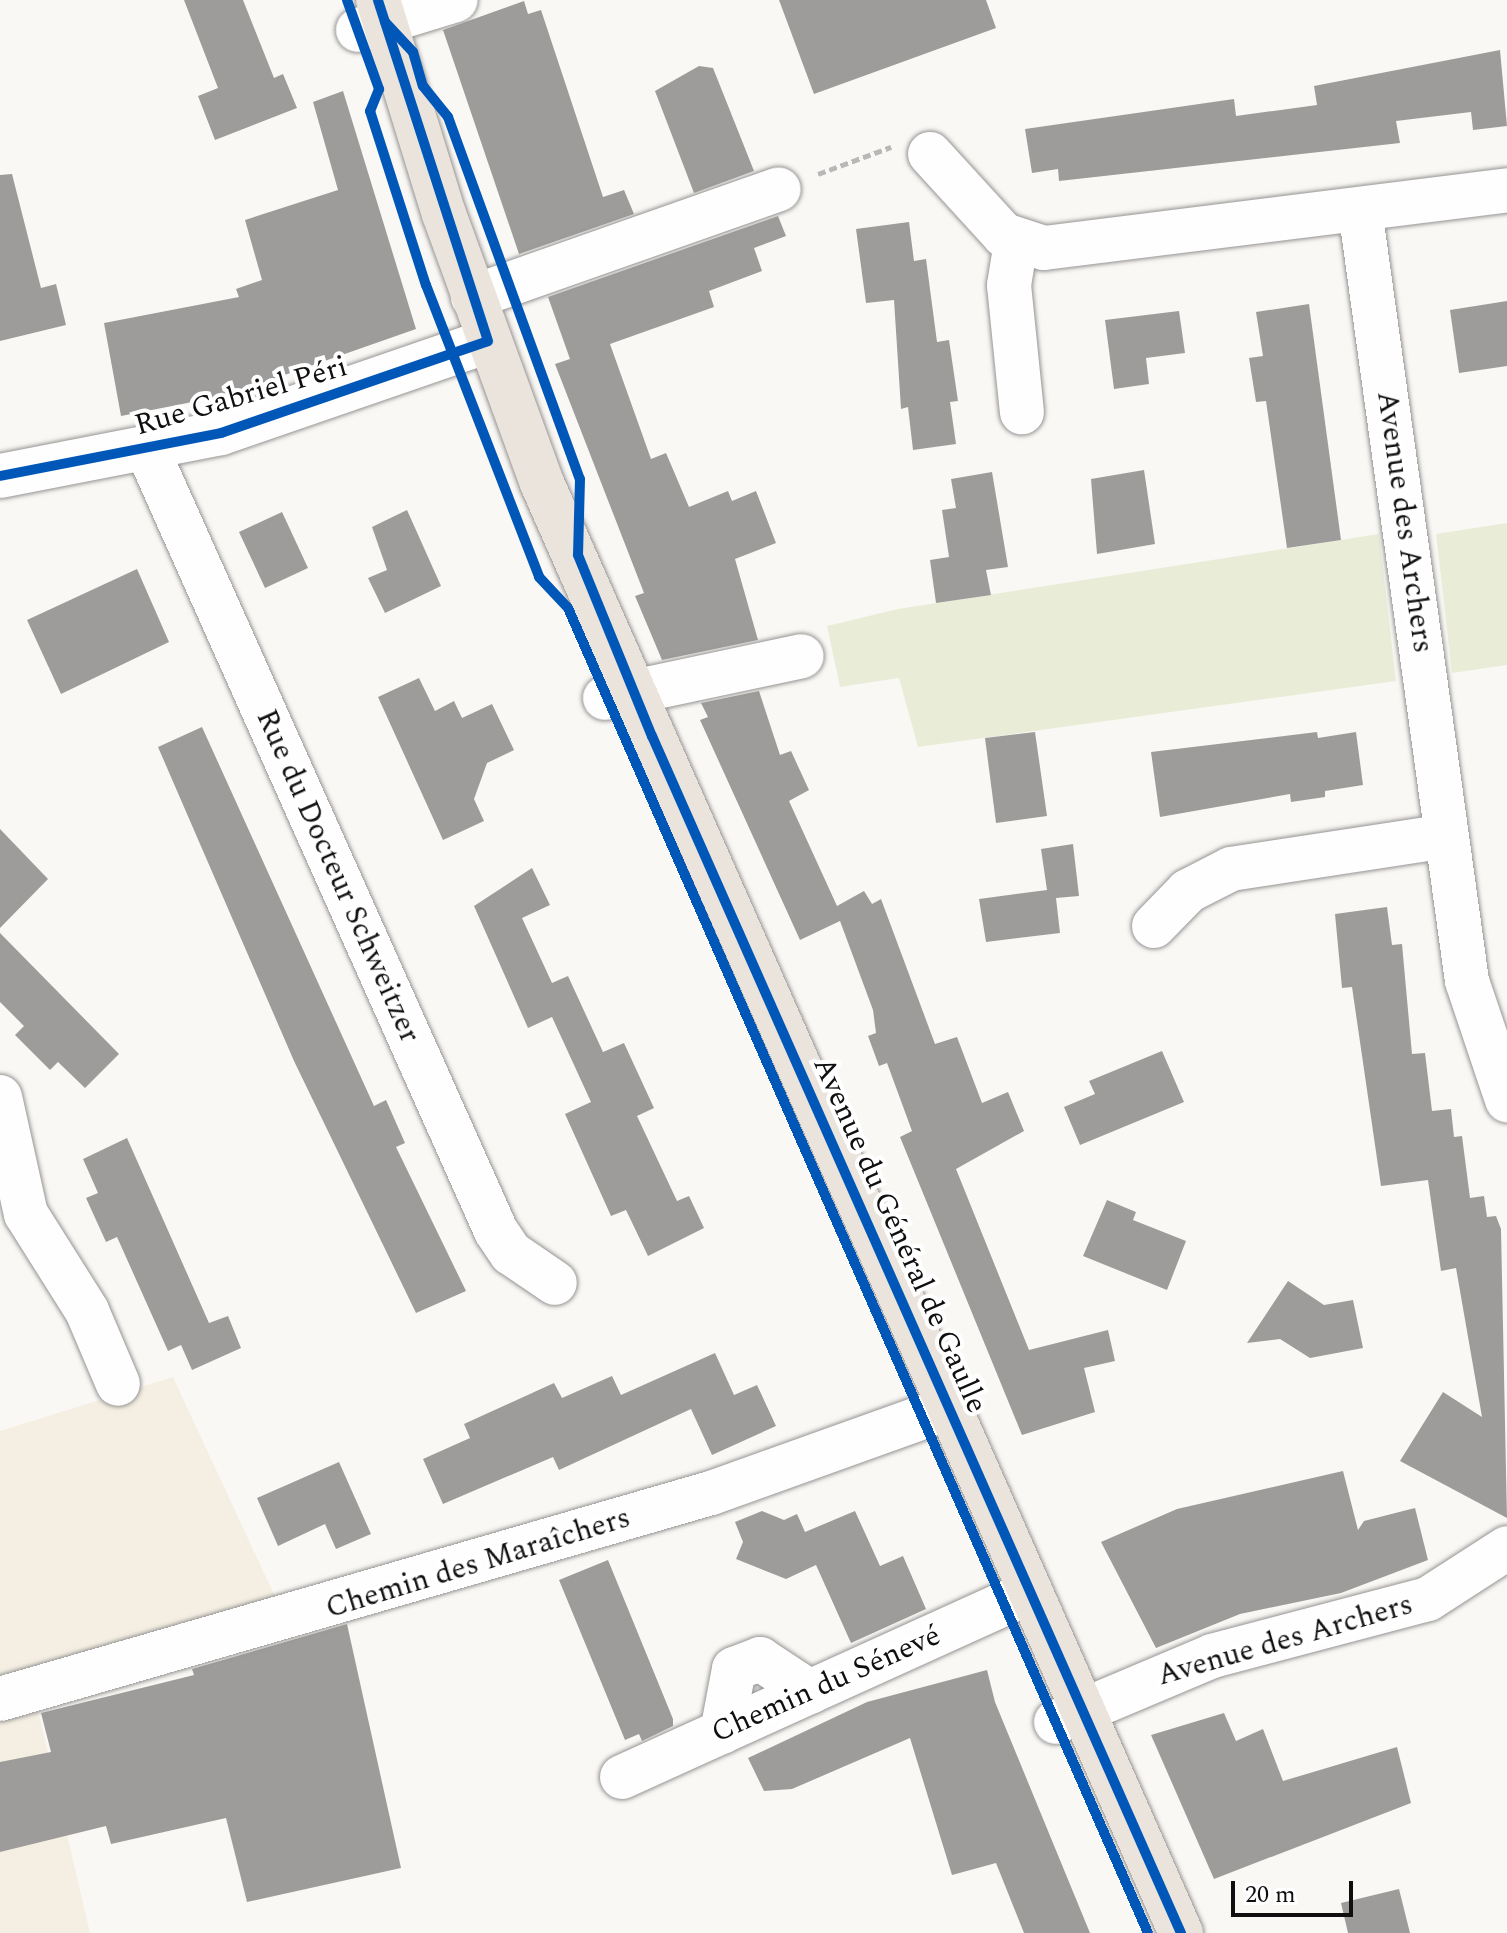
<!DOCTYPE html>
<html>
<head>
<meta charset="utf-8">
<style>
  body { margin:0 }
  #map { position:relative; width:1507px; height:1933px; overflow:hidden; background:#faf8f5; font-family:Spectral,serif }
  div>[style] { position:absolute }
  .farmland>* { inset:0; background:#f5efe3 }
  .green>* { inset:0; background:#e9edd8 }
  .building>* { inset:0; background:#9e9c9a }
  .path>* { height:5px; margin-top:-2.5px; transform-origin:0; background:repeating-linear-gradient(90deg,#b9b8b8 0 8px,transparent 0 12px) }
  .roads { filter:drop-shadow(0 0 2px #959493) drop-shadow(0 0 2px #959493) }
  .minor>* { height:44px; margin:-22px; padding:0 22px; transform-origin:22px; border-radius:22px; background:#fefefe }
  .major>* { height:44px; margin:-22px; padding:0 22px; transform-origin:22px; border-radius:22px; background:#eae4dc }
  .cycleway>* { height:10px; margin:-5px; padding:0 5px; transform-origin:5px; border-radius:5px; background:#0057b8 }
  span { translate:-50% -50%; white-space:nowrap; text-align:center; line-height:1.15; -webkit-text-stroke:8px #fff; paint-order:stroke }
  .street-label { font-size:30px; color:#0f0f0f }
  .scale { position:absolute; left:1231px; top:1881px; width:122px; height:36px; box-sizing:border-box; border:4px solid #0f0f0f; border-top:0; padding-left:10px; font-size:24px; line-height:28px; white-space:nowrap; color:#0f0f0f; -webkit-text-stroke:6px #fff; paint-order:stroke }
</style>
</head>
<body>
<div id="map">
  <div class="farmland">
    <i style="clip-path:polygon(173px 1377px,278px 1603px,35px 1697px,90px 1933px,0 1933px,0 1431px)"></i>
  </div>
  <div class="green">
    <i style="clip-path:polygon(1507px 523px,1507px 665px,1452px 673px,1436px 534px)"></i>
    <i style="clip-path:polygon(1379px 534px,1396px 681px,918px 747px,899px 678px,840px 687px,827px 626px,898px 609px)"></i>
  </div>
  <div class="building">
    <i style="clip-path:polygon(184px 0,243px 0,274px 78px,283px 74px,297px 108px,215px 140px,198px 96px,218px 88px)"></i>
    <i style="clip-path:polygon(779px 0,986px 0,996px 28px,814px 94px)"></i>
    <i style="clip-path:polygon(524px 1px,528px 14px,541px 10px,603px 197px,624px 190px,634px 214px,519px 254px,443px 30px)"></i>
    <i style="clip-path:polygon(1500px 50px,1507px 126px,1473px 130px,1471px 112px,1396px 121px,1400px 143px,1059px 181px,1058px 169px,1032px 173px,1025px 129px,1234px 99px,1236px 116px,1317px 105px,1314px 86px)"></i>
    <i style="clip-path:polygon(699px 66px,713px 68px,754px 171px,694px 193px,655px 91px)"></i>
    <i style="clip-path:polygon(343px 91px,416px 329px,228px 395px,121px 416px,104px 323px,239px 297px,236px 289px,262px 280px,245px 220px,338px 190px,313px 102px)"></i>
    <i style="clip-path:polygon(12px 174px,41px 288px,56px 284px,66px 325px,0 341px,0 175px)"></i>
    <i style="clip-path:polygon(778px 216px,786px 236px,754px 248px,762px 271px,709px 291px,714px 307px,610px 344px,651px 459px,666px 453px,689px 507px,728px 491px,732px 501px,756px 491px,776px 543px,735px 559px,758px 640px,662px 660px,635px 596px,644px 593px,555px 364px,570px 359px,548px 297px)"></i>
    <i style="clip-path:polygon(909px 222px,914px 261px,926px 259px,937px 342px,949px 340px,958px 401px,950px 402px,956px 444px,913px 450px,908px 407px,901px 409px,894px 300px,866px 303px,856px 229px)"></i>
    <i style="clip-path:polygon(1507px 301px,1507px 366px,1459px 373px,1450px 310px)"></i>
    <i style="clip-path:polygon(1309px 304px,1341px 540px,1287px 548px,1266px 401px,1256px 402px,1249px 358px,1263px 356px,1256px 312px)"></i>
    <i style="clip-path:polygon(1179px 311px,1185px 353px,1146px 358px,1149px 384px,1114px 389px,1105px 320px)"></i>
    <i style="clip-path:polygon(1144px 470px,1155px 544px,1097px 554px,1091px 479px)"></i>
    <i style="clip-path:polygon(992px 472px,1008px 567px,986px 570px,991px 595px,936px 603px,930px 560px,949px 557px,942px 510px,956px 508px,951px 479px)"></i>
    <i style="clip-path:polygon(407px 510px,441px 586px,385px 613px,368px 578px,387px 570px,372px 527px)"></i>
    <i style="clip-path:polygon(282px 512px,308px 568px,265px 588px,239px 532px)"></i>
    <i style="clip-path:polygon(137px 569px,169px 642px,61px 694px,27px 620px)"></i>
    <i style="clip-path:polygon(419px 678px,435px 711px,454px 701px,462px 718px,492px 704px,514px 750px,487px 763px,474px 799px,484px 821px,443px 840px,378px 697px)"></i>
    <i style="clip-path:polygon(759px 691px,780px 755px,791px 751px,809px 790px,789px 801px,837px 906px,864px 891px,872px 904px,881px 899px,935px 1044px,957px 1037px,982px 1103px,1008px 1092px,1024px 1131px,956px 1169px,1029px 1350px,1108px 1330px,1115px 1361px,1084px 1368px,1095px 1412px,1022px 1435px,900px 1137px,912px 1131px,887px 1063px,879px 1066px,868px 1036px,876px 1033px,873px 1010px,840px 921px,800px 940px,700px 720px,708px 717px,701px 703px)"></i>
    <i style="clip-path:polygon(202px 727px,374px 1106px,386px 1100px,405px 1143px,396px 1147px,466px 1291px,416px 1313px,294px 1061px,158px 747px)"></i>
    <i style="clip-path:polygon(1035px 732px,1047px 816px,996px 823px,985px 738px)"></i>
    <i style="clip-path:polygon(1317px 732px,1318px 738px,1356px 732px,1363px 785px,1325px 791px,1325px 797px,1291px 802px,1290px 794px,1160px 817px,1151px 752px)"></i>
    <i style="clip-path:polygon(0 829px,48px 879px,0 928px)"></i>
    <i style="clip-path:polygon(1073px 844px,1079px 896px,1056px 898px,1060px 933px,986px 942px,979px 899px,1047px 890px,1041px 849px)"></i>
    <i style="clip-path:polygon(532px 868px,550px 905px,522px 918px,552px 983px,568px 976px,603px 1052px,624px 1043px,654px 1108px,637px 1116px,677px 1201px,689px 1196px,704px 1228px,648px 1256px,626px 1210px,611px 1216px,565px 1114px,591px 1102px,552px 1017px,528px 1028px,474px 906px)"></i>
    <i style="clip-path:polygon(1387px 907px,1392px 945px,1402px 944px,1412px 1054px,1425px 1053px,1432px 1111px,1451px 1109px,1454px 1137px,1462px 1136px,1470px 1198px,1484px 1196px,1487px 1217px,1496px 1216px,1501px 1229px,1507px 1518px,1400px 1461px,1443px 1392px,1482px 1417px,1456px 1268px,1441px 1271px,1428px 1180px,1381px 1186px,1352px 987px,1342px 988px,1335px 914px)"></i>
    <i style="clip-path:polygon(0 933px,119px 1054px,85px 1088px,58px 1062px,50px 1070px,15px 1035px,24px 1026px,0 1002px)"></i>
    <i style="clip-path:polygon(1162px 1051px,1184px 1102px,1080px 1145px,1064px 1107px,1095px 1094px,1089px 1081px)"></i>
    <i style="clip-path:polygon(127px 1138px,209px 1323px,228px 1316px,241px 1348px,192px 1370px,181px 1345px,168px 1351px,117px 1237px,106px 1242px,86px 1198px,98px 1193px,83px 1159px)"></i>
    <i style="clip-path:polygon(1107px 1200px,1136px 1212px,1133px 1220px,1186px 1241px,1167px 1290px,1083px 1256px)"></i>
    <i style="clip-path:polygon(1288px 1281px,1324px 1305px,1353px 1300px,1363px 1348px,1310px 1358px,1280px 1339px,1247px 1343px)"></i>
    <i style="clip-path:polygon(715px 1353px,734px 1395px,757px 1385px,776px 1426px,712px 1455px,691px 1409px,559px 1470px,553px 1457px,443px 1504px,423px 1459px,470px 1438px,464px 1424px,554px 1383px,562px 1398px,612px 1376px,621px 1395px)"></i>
    <i style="clip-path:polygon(339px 1462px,371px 1534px,336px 1549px,325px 1524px,278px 1546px,257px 1498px)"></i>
    <i style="clip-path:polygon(1343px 1471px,1358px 1530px,1364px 1521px,1415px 1508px,1428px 1560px,1341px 1593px,1240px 1614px,1156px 1648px,1101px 1542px,1177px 1509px)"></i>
    <i style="clip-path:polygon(762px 1511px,784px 1520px,797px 1514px,805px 1532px,855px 1511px,880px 1566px,903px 1556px,926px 1609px,851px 1643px,816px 1565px,786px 1579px,736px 1559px,743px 1542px,735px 1522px)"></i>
    <i style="clip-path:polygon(608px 1560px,673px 1719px,673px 1726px,642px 1741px,639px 1734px,625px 1740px,559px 1580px)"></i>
    <i style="clip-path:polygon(347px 1624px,401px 1868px,247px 1902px,226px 1818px,111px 1844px,106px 1826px,0 1852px,0 1762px,51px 1752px,41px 1713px,194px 1675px,192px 1669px)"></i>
    <i style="clip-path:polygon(987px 1670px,995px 1702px,1090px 1933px,1024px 1933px,996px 1863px,952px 1875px,910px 1738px,792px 1789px,764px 1791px,748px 1758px,867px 1702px)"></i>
    <i style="clip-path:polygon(1224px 1713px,1236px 1741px,1263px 1729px,1283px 1781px,1397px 1747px,1411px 1803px,1214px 1879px,1151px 1735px)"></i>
    <i style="clip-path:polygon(1399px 1889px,1410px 1933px,1348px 1933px,1341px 1903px)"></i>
  </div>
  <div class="path">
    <i style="left:818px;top:174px;width:78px;rotate:-20.3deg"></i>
  </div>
  <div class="roads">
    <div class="minor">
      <i style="left:358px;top:30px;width:102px;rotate:-17deg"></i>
      <i style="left:930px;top:154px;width:110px;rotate:47.6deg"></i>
      <i style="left:1004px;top:235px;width:42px;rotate:18deg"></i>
      <i style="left:1044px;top:248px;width:467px;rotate:-7.1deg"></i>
      <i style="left:1360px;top:209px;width:779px;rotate:82.11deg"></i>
      <i style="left:1467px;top:981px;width:126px;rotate:71.4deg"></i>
      <i style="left:1016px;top:242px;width:44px;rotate:99.2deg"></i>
      <i style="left:1009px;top:285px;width:128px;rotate:84.2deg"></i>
      <i style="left:473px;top:297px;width:324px;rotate:-19.4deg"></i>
      <i style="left:147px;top:449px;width:856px;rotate:65.95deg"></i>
      <i style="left:496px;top:1231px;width:27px;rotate:56deg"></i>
      <i style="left:511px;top:1253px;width:53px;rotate:34.3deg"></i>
      <i style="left:0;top:476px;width:225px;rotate:-11deg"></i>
      <i style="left:221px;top:433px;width:282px;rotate:-19deg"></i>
      <i style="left:605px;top:698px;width:201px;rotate:-12deg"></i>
      <i style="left:1154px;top:926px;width:49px;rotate:-45.8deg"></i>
      <i style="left:1188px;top:891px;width:48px;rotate:-27.1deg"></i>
      <i style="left:1231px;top:869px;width:218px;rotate:-8.7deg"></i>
      <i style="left:0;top:1097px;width:120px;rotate:77.5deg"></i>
      <i style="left:26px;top:1214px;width:115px;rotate:57.8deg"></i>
      <i style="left:87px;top:1311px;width:79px;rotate:67deg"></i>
      <i style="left:0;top:1699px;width:740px;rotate:-16.16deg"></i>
      <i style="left:711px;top:1493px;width:255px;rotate:-19.7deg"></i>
      <i style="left:1056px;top:1722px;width:169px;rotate:-22.9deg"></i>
      <i style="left:1212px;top:1656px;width:223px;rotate:-14.8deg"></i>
      <i style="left:1428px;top:1599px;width:94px;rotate:-32.8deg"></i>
      <i style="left:722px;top:1732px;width:64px;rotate:-79.2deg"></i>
      <i style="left:734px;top:1669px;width:28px;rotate:-21deg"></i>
      <i style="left:760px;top:1659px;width:60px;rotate:33.4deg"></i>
      <i style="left:622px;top:1777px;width:448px;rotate:-24.4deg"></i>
    </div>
    <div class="major">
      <i style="left:378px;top:0;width:224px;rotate:72.9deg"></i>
      <i style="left:444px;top:214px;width:286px;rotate:70deg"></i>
      <i style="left:542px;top:483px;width:1585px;rotate:66.22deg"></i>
    </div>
  </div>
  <div class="cycleway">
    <i style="left:347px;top:0;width:95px;rotate:70.2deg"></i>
    <i style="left:379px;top:89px;width:24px;rotate:112deg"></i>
    <i style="left:370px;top:111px;width:183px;rotate:72.2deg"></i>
    <i style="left:426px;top:285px;width:313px;rotate:68.8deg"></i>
    <i style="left:539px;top:577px;width:42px;rotate:46.9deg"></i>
    <i style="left:568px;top:608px;width:1446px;rotate:66.36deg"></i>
    <i style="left:385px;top:22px;width:41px;rotate:47deg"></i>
    <i style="left:413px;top:52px;width:35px;rotate:74deg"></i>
    <i style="left:423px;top:86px;width:40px;rotate:51deg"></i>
    <i style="left:448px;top:117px;width:385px;rotate:70deg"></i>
    <i style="left:580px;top:479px;width:76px;rotate:91.5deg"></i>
    <i style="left:578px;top:555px;width:196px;rotate:67.8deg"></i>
    <i style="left:652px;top:736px;width:1309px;rotate:66.16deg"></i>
    <i style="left:0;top:476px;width:225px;rotate:-11deg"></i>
    <i style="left:221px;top:433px;width:282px;rotate:-19deg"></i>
    <i style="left:488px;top:341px;width:358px;rotate:-107.9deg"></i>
  </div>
  <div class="street-label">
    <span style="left:241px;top:396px;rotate:-16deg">Rue Gabriel Péri</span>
    <span style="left:1405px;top:522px;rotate:82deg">Avenue des Archers</span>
    <span style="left:338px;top:876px;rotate:66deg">Rue du Docteur Schweitzer</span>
    <span style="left:900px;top:1235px;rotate:66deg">Avenue du Général de Gaulle</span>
    <span style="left:478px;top:1563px;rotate:-17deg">Chemin des Maraîchers</span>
    <span style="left:1285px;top:1640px;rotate:-16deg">Avenue des Archers</span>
    <span style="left:826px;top:1684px;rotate:-24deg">Chemin du Sénevé</span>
  </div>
  <div class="scale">20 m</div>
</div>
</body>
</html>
